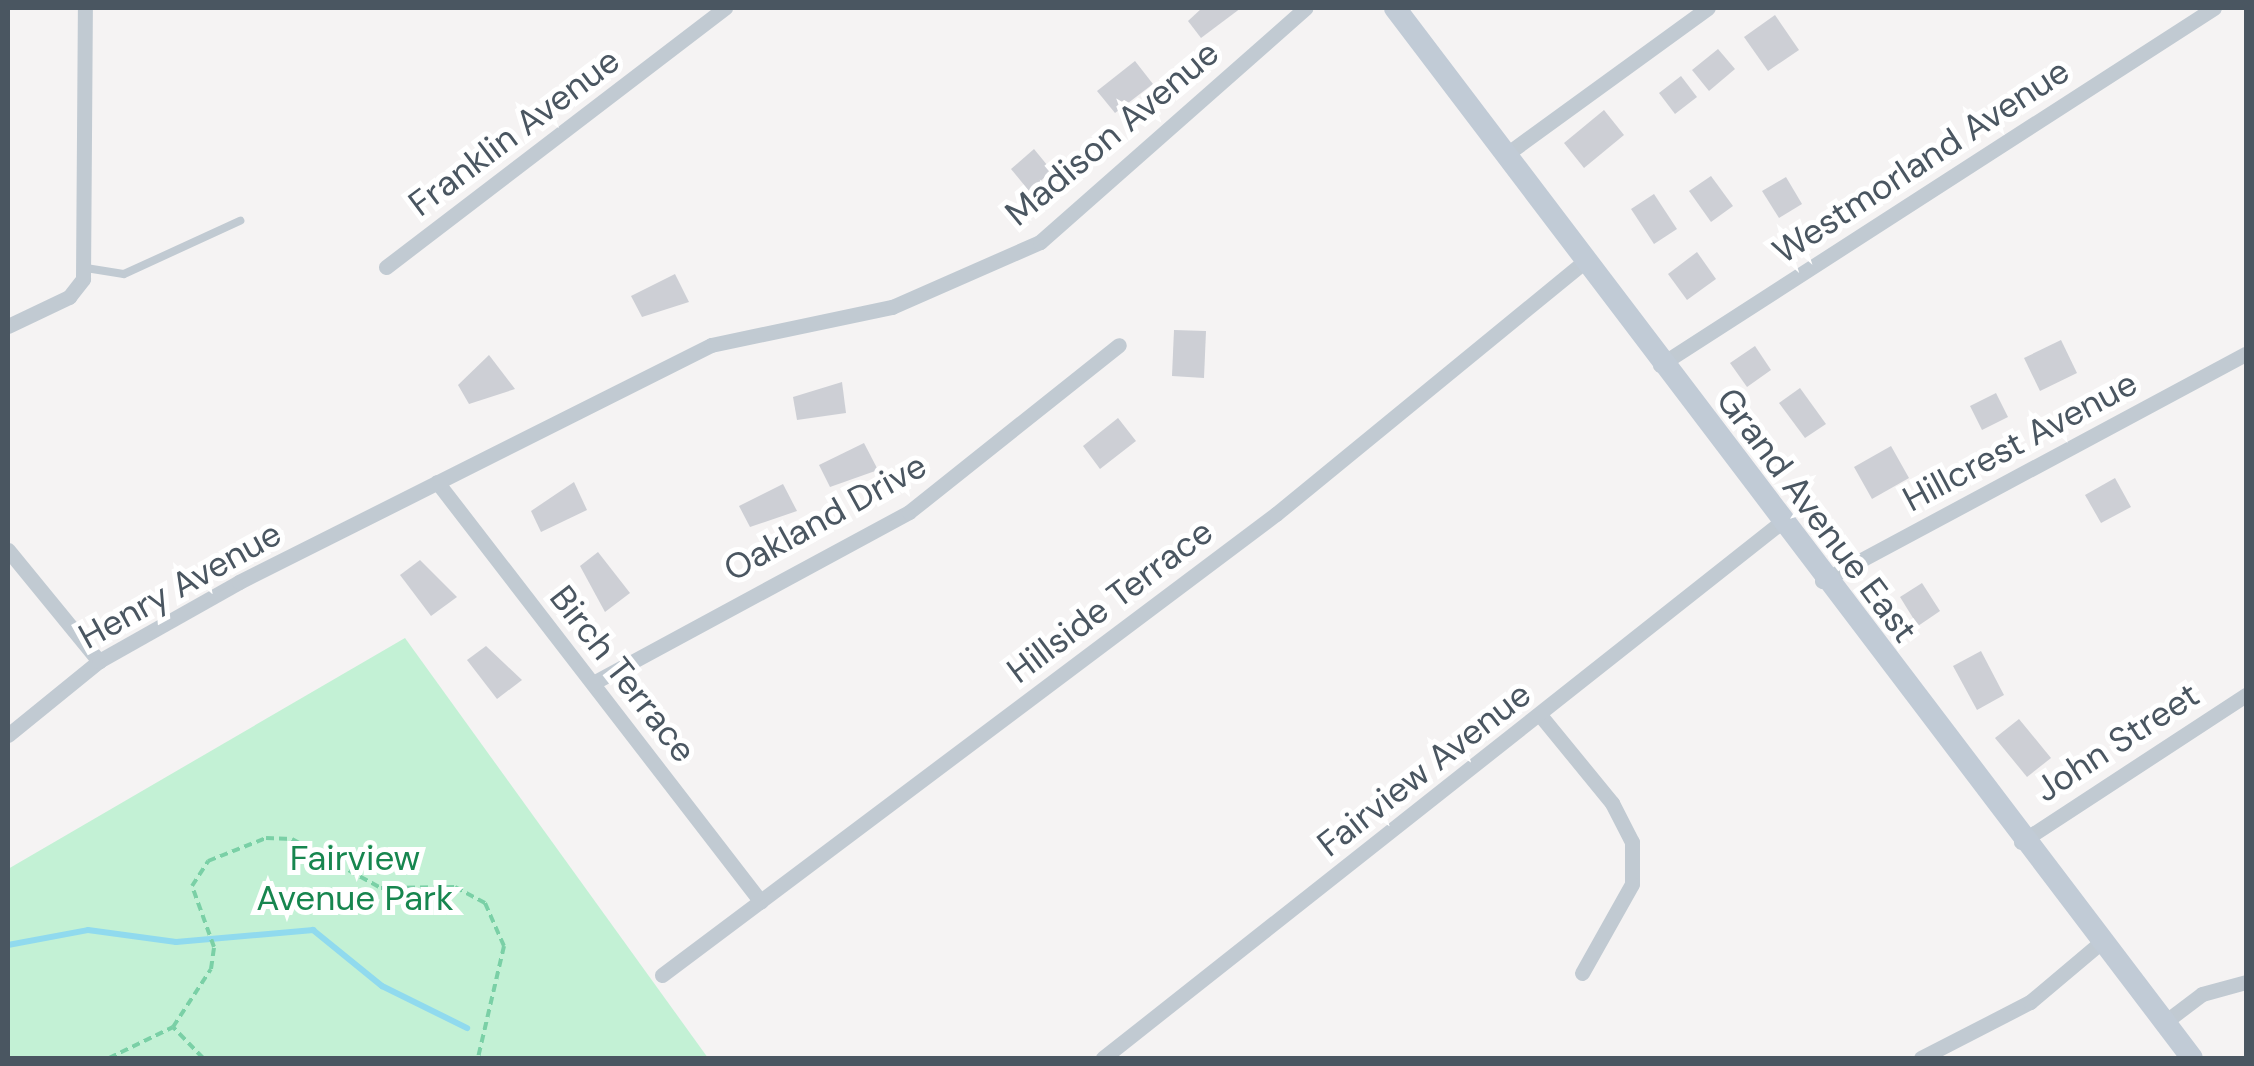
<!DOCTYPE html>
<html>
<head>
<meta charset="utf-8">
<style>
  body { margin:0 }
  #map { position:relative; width:2254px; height:1066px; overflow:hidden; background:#f5f3f3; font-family:"DM Sans",sans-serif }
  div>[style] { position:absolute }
  .green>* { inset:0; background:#c3f1d5 }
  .stream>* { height:6px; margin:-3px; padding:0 3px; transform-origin:3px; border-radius:3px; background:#90daee }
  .building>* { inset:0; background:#cdcfd5 }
  .path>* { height:4px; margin-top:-2px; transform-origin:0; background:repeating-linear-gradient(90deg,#7ad0a6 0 8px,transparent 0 13px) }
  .lane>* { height:8px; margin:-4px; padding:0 4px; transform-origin:4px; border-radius:4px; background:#c1cad2 }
  .street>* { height:15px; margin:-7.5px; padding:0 7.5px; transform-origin:7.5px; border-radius:7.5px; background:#c1cad2 }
  .secondary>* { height:22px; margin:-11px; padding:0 11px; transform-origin:11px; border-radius:11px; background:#c1cbd6 }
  span { translate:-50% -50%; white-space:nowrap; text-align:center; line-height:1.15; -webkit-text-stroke:10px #fff; paint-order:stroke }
  .street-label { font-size:35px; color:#4a5661 }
  .park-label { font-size:35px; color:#17864f }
  .frame { position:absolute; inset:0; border:10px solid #4a5661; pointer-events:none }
</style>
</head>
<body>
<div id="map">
  <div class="green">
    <i style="clip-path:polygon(405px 638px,708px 1058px,8px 1058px,8px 869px)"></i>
  </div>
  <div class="stream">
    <i style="left:8px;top:945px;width:81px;rotate:-10.6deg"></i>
    <i style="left:88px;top:930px;width:89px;rotate:7.8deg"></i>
    <i style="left:176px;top:942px;width:138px;rotate:-5deg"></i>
    <i style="left:313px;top:930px;width:89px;rotate:39.1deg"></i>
    <i style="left:382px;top:986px;width:95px;rotate:26.3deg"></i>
  </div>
  <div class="building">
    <i style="clip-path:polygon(1241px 8px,1201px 38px,1188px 21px,1202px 8px)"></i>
    <i style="clip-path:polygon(1775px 15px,1799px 50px,1768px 71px,1744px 37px)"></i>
    <i style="clip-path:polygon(1718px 49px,1735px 69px,1709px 91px,1692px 70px)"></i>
    <i style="clip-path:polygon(1135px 61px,1153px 84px,1115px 113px,1097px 91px)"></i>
    <i style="clip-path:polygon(1681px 76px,1697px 97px,1675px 114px,1659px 93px)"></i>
    <i style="clip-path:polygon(1604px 110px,1624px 135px,1584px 168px,1564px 143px)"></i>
    <i style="clip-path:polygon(1034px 149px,1052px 171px,1029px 191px,1011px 169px)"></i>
    <i style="clip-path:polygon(1711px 176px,1733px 206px,1711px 222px,1689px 191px)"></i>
    <i style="clip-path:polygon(1786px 177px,1802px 204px,1779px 218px,1762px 191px)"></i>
    <i style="clip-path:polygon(1654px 194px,1677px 229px,1654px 244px,1631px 209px)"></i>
    <i style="clip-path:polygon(1697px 252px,1716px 279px,1687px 300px,1668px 274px)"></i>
    <i style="clip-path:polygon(675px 274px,689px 302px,642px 317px,631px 296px)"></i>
    <i style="clip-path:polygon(1174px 330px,1206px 331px,1204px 378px,1172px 376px)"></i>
    <i style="clip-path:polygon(2061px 340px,2077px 373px,2040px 391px,2024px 358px)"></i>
    <i style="clip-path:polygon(1755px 346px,1771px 370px,1747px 387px,1730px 363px)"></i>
    <i style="clip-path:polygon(489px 355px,515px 389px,469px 404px,458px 385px)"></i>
    <i style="clip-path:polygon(842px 382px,846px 413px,797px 420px,793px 397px)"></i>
    <i style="clip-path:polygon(1800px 388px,1826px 424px,1805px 438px,1779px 403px)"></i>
    <i style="clip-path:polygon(1996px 393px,2008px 417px,1982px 430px,1970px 406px)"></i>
    <i style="clip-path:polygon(1118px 418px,1136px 441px,1100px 469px,1083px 446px)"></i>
    <i style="clip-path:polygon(864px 443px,878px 470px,830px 487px,819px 465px)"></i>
    <i style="clip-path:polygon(1891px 446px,1909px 478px,1872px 499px,1854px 467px)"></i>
    <i style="clip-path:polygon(2115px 478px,2131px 507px,2101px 523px,2085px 495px)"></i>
    <i style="clip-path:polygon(574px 482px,587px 510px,541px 532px,531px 511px)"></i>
    <i style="clip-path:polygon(783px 484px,797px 511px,750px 527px,739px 506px)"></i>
    <i style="clip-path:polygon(598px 552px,630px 593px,605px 612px,580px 566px)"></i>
    <i style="clip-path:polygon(420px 560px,457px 597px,431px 616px,400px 575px)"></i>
    <i style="clip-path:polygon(1922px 583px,1940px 611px,1918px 626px,1900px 597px)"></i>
    <i style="clip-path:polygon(486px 646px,522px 680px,497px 699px,467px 660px)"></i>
    <i style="clip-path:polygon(1981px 651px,2004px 695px,1977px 710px,1953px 666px)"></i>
    <i style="clip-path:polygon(2019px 719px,2051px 758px,2027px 777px,1995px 738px)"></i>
  </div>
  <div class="path">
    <i style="left:109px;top:1058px;width:71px;rotate:-25.8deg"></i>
    <i style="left:203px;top:1058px;width:43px;rotate:-134.1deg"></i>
    <i style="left:173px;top:1027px;width:69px;rotate:-56.8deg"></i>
    <i style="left:211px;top:969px;width:22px;rotate:-82deg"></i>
    <i style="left:214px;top:947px;width:65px;rotate:-109.8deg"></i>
    <i style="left:192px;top:886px;width:30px;rotate:-57deg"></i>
    <i style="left:208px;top:861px;width:62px;rotate:-21.6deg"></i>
    <i style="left:266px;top:838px;width:26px;rotate:2deg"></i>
    <i style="left:292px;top:839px;width:102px;rotate:28.8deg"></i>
    <i style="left:381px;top:888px;width:74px;rotate:-0.8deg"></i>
    <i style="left:455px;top:887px;width:34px;rotate:28deg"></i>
    <i style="left:485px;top:903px;width:47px;rotate:66.2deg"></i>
    <i style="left:504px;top:946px;width:115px;rotate:103.1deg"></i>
  </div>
  <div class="lane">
    <i style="left:86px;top:268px;width:38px;rotate:9deg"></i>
    <i style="left:124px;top:274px;width:128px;rotate:-24.6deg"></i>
  </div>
  <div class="street">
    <i style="left:1504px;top:156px;width:252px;rotate:-36deg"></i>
    <i style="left:386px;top:267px;width:427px;rotate:-37.4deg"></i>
    <i style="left:8px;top:326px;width:68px;rotate:-25.4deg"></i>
    <i style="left:69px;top:297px;width:23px;rotate:-52deg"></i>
    <i style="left:83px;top:279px;width:271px;rotate:-89.6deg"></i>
    <i style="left:1660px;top:365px;width:659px;rotate:-32.8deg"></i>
    <i style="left:437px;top:482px;width:530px;rotate:52.35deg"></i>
    <i style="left:8px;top:550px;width:144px;rotate:50.7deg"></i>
    <i style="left:1822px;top:581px;width:481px;rotate:-28.2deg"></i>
    <i style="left:593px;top:683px;width:359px;rotate:-28.4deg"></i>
    <i style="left:909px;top:512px;width:268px;rotate:-38.5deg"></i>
    <i style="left:1540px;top:715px;width:114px;rotate:50.7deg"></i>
    <i style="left:1612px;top:803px;width:44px;rotate:62.9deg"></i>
    <i style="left:1632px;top:842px;width:42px;rotate:90deg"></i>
    <i style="left:1632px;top:884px;width:102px;rotate:119.3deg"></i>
    <i style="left:8px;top:735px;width:117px;rotate:-39.1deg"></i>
    <i style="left:99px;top:661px;width:161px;rotate:-29.4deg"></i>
    <i style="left:239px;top:582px;width:528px;rotate:-26.66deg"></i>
    <i style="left:711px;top:345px;width:185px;rotate:-11.9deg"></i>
    <i style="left:892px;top:307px;width:162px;rotate:-23.7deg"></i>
    <i style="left:1040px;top:242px;width:354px;rotate:-41.4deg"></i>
    <i style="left:2021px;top:842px;width:269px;rotate:-33.2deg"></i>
    <i style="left:662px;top:975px;width:768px;rotate:-36.9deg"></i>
    <i style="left:1276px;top:514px;width:398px;rotate:-39.3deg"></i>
    <i style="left:2165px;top:1022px;width:46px;rotate:-37.1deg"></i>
    <i style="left:2202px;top:994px;width:46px;rotate:-15.3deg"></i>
    <i style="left:1103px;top:1058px;width:861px;rotate:-38.31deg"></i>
    <i style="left:1921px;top:1058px;width:123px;rotate:-27.2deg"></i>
    <i style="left:2030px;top:1002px;width:92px;rotate:-40.1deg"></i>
  </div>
  <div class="secondary">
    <i style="left:1395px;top:8px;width:1318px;rotate:52.8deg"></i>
  </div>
  <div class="street-label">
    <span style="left:514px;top:132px;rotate:-37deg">Franklin Avenue</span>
    <span style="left:1112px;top:133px;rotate:-40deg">Madison Avenue</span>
    <span style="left:1921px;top:161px;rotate:-33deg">Westmorland Avenue</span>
    <span style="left:2020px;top:441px;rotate:-28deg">Hillcrest Avenue</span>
    <span style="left:1817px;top:515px;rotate:53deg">Grand Avenue East</span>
    <span style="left:825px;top:517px;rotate:-29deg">Oakland Drive</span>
    <span style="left:180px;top:585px;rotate:-29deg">Henry Avenue</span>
    <span style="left:1110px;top:601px;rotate:-37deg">Hillside Terrace</span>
    <span style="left:623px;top:674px;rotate:52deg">Birch Terrace</span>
    <span style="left:2117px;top:742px;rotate:-33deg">John Street</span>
    <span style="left:1424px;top:769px;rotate:-38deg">Fairview Avenue</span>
  </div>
  <div class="park-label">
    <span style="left:355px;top:878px">Fairview<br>Avenue Park</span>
  </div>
  <div class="frame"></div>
</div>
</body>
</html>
